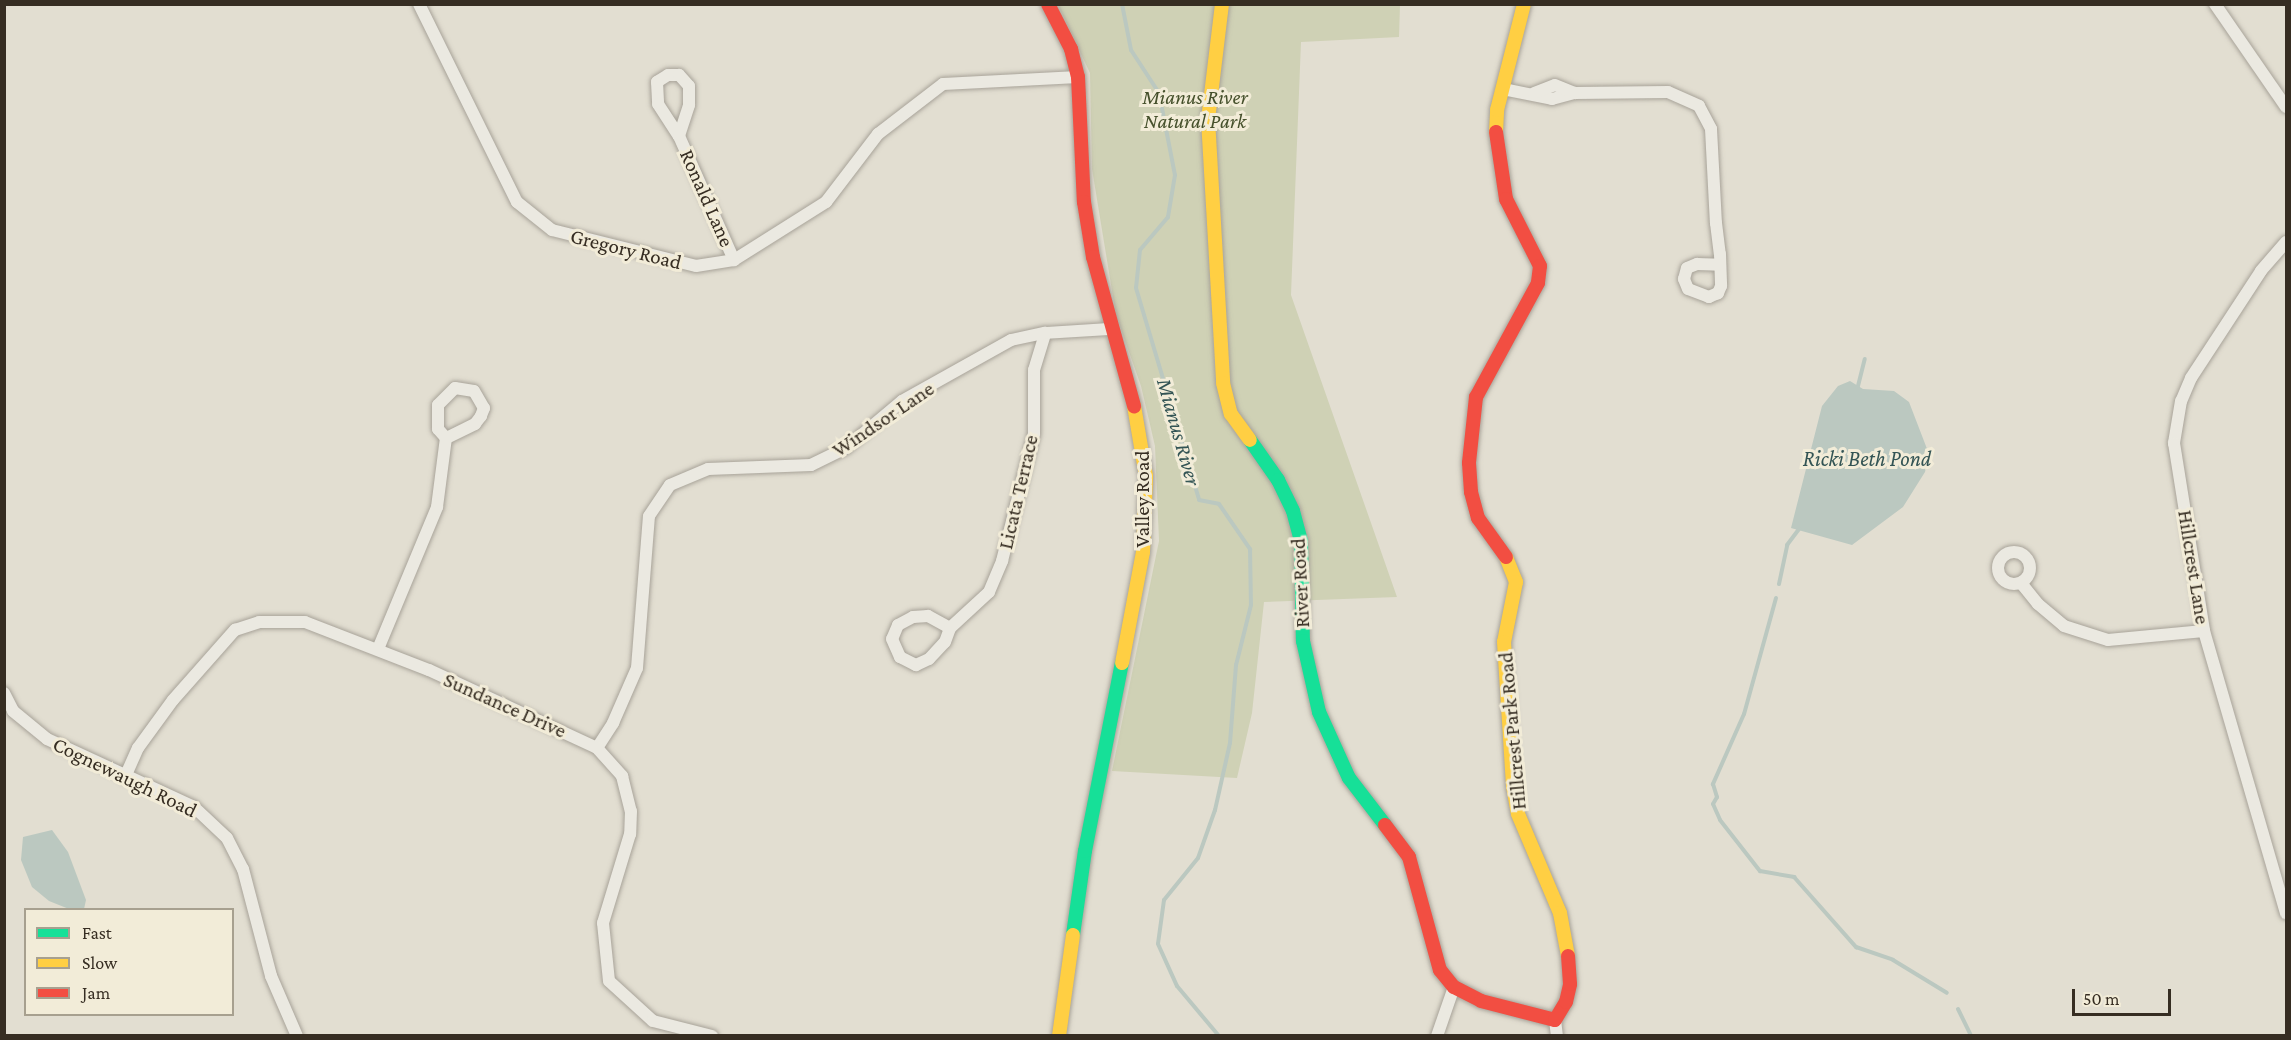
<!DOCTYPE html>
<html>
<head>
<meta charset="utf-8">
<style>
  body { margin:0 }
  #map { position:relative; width:2291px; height:1040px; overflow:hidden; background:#e2ded1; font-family:"Crimson Pro",serif }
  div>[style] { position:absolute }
  .green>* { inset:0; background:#cfd1b5 }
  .water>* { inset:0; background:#bbc8c0 }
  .stream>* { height:4px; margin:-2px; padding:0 2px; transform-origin:2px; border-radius:2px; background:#bbc8c0 }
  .roads { filter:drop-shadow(0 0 2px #a8a399) drop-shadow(0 0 2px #a8a399) }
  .street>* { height:12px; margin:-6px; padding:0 6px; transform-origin:6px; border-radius:6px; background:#ebe9e1 }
  .street>.ring { margin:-6px; padding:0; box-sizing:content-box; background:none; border:12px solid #ebe9e1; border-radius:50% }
  .fast>* { height:14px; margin:-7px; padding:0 7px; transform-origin:7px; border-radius:7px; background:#16e098 }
  .slow>* { height:14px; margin:-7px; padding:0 7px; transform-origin:7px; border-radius:7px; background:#ffcf43 }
  .jam>* { height:14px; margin:-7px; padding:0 7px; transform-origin:7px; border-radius:7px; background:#f24e42 }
  span { translate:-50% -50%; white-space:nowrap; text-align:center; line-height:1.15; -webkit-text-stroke:6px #f2ecd8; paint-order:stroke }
  .park-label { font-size:21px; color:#45502b; font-style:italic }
  .street-label { font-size:21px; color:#362d22 }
  .water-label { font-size:22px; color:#335454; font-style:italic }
  .frame { position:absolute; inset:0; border:6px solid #362d22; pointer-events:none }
  .legend { position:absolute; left:24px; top:908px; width:210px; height:108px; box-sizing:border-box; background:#f2ecd8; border:2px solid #a7a08f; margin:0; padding:8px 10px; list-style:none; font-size:18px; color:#362d22 }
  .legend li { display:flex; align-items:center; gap:12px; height:30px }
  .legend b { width:30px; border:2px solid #a7a08f }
  .scale { position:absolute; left:2072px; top:989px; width:99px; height:27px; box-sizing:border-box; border:3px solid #362d22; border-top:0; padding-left:8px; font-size:18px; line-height:21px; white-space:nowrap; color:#362d22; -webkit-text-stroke:4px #f2ecd8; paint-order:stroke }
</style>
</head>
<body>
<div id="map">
  <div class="green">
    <i style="clip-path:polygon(1058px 5px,1400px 5px,1399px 37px,1301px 42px,1291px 295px,1397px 597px,1264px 602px,1252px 713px,1237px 778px,1112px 771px,1159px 541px,1155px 446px,1141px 386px,1116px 315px,1092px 169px,1090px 73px)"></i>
  </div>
  <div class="water">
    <i style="clip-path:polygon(1850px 381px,1863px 389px,1894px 391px,1909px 402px,1929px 454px,1925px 472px,1903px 507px,1852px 545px,1791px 528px,1822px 406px,1838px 386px)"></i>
    <i style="clip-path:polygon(52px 830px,68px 852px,86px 900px,84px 909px,69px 909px,49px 901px,32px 887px,21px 860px,23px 837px)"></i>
  </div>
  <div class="stream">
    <i style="left:1122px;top:4px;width:47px;rotate:78.9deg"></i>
    <i style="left:1131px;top:50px;width:51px;rotate:56.9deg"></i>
    <i style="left:1159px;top:93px;width:84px;rotate:79deg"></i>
    <i style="left:1175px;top:175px;width:43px;rotate:99.5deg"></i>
    <i style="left:1168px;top:217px;width:43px;rotate:130.3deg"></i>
    <i style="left:1140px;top:250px;width:38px;rotate:96deg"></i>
    <i style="left:1136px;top:288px;width:221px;rotate:73.4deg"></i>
    <i style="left:1199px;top:500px;width:20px;rotate:11deg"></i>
    <i style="left:1219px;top:504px;width:55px;rotate:55.4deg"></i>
    <i style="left:1250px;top:549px;width:56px;rotate:89deg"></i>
    <i style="left:1251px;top:605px;width:62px;rotate:104deg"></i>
    <i style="left:1236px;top:665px;width:78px;rotate:94.4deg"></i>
    <i style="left:1230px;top:743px;width:69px;rotate:102.6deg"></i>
    <i style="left:1215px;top:810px;width:51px;rotate:109.5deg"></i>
    <i style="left:1198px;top:858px;width:54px;rotate:129deg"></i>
    <i style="left:1164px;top:900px;width:44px;rotate:97.8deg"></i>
    <i style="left:1158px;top:944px;width:46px;rotate:65.7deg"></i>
    <i style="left:1177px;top:986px;width:65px;rotate:50deg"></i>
    <i style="left:1857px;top:390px;width:32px;rotate:-76deg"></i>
    <i style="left:1779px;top:584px;width:40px;rotate:-78deg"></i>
    <i style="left:1787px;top:545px;width:20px;rotate:-53deg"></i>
    <i style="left:1776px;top:598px;width:120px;rotate:105.4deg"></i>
    <i style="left:1744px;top:714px;width:77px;rotate:113.9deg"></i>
    <i style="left:1713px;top:784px;width:14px;rotate:73deg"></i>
    <i style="left:1717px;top:797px;width:8px;rotate:120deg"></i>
    <i style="left:1713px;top:804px;width:17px;rotate:66deg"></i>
    <i style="left:1720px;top:820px;width:65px;rotate:51.9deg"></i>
    <i style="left:1760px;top:871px;width:35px;rotate:10deg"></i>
    <i style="left:1794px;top:877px;width:94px;rotate:48.5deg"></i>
    <i style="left:1856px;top:947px;width:39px;rotate:19deg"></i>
    <i style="left:1893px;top:960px;width:63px;rotate:31.4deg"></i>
    <i style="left:1958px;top:1009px;width:30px;rotate:64deg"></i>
  </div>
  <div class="roads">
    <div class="street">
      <i style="left:419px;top:4px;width:221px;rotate:63.7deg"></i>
      <i style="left:517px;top:202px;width:45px;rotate:38.7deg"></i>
      <i style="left:552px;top:230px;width:148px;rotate:14deg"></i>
      <i style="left:696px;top:266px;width:38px;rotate:-9deg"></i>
      <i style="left:734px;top:260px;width:109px;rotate:-32.2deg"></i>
      <i style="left:826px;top:202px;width:86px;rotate:-52.6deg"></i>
      <i style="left:878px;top:134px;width:82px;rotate:-37.6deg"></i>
      <i style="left:943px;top:84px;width:135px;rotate:-3deg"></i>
      <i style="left:2215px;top:4px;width:125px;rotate:55.4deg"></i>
      <i style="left:1503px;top:89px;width:50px;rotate:11.5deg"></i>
      <i style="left:1552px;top:99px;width:24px;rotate:-15deg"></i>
      <i style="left:1575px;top:93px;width:93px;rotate:-0.6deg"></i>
      <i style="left:1668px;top:92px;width:34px;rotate:24deg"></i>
      <i style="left:1699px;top:106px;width:26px;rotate:62deg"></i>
      <i style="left:1711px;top:129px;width:94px;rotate:87deg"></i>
      <i style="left:1716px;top:223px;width:31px;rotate:83deg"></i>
      <i style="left:1720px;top:254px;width:32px;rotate:88deg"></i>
      <i style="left:1721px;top:286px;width:8px;rotate:113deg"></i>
      <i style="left:1718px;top:293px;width:10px;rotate:156deg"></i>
      <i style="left:1709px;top:297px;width:22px;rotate:-159deg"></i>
      <i style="left:1688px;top:289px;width:11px;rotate:-112deg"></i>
      <i style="left:1684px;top:279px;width:11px;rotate:-75deg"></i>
      <i style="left:1687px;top:268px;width:11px;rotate:-22deg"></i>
      <i style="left:1697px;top:264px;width:23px;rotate:2deg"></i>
      <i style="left:1534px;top:93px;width:22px;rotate:-21deg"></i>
      <i style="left:1555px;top:85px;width:22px;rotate:22deg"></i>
      <i style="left:679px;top:136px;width:33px;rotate:-72deg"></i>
      <i style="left:689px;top:105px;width:19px;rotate:-90deg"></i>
      <i style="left:689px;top:86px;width:15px;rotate:-132deg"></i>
      <i style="left:679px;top:75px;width:11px;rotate:180deg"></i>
      <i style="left:668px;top:75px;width:13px;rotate:148deg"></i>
      <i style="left:657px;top:82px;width:22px;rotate:87deg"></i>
      <i style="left:658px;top:104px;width:38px;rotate:57deg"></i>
      <i style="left:679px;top:136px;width:136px;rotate:66.1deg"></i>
      <i style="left:2286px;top:242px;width:38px;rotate:131deg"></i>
      <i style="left:2261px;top:271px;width:128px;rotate:123.2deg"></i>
      <i style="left:2191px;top:378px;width:25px;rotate:113deg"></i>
      <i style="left:2181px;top:401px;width:43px;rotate:99.5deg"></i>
      <i style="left:2174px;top:443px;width:190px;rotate:80.9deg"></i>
      <i style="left:2204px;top:631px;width:294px;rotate:73.8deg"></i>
      <i class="ring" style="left:1998px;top:552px;width:20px;height:20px"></i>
      <i style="left:2021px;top:583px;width:27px;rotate:51deg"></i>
      <i style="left:2038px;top:604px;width:34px;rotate:40deg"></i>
      <i style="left:2064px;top:626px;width:46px;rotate:17.7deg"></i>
      <i style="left:2108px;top:640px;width:96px;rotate:-5.4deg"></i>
      <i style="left:950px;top:628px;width:25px;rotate:-151deg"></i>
      <i style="left:928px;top:616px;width:15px;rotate:176deg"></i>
      <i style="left:913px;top:617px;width:17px;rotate:152deg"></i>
      <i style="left:898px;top:625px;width:15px;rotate:113deg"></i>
      <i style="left:892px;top:639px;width:20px;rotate:66deg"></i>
      <i style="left:900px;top:657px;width:18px;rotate:27deg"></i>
      <i style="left:916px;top:665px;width:14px;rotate:-25deg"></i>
      <i style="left:929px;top:659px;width:23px;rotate:-47deg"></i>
      <i style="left:945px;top:642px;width:15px;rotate:-70deg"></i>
      <i style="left:950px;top:628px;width:53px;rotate:-42.7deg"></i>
      <i style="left:989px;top:592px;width:34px;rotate:-67deg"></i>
      <i style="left:1002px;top:561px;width:131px;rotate:-75.9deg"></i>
      <i style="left:1034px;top:434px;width:64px;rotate:-90deg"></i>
      <i style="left:1034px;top:370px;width:39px;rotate:-73deg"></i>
      <i style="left:1045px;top:333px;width:66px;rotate:-3.5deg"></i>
      <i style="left:378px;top:649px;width:154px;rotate:-67.4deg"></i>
      <i style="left:437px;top:507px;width:70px;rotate:-82.6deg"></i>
      <i style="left:446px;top:438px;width:12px;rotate:-132deg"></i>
      <i style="left:438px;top:429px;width:24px;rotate:-90deg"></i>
      <i style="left:438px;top:405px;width:24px;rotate:-45deg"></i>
      <i style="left:455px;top:388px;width:19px;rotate:9deg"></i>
      <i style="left:474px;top:391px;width:20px;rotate:60deg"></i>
      <i style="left:484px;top:408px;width:9px;rotate:111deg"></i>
      <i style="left:481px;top:416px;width:10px;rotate:127deg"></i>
      <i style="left:475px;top:424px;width:32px;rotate:154deg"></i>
      <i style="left:4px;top:693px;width:20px;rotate:63deg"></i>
      <i style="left:13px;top:711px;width:44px;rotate:39.5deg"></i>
      <i style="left:47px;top:739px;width:162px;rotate:24.8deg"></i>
      <i style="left:194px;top:807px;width:45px;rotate:43.2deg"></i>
      <i style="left:227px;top:838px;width:35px;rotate:63deg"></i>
      <i style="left:243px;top:869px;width:111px;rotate:75.3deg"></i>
      <i style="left:271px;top:976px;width:65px;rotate:66.6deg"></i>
      <i style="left:597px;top:748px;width:30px;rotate:-57deg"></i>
      <i style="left:613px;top:723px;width:60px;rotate:-66.4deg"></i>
      <i style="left:637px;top:668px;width:152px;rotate:-85.5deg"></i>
      <i style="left:649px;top:516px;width:37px;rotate:-56deg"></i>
      <i style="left:670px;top:485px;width:41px;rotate:-22.8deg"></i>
      <i style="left:708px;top:469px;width:103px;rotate:-2.2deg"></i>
      <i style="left:811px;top:465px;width:39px;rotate:-26deg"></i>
      <i style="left:846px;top:448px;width:73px;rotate:-40deg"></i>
      <i style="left:902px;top:401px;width:125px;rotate:-29.2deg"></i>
      <i style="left:1011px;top:340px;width:35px;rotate:-12deg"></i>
      <i style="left:125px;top:777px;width:32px;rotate:-66deg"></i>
      <i style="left:138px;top:748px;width:59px;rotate:-53.9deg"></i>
      <i style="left:173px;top:700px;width:94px;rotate:-48.5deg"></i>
      <i style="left:235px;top:630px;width:25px;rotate:-18deg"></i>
      <i style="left:259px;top:622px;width:46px"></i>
      <i style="left:305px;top:622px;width:133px;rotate:21.2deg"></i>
      <i style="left:429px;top:670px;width:185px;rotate:24.9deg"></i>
      <i style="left:597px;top:748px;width:38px;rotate:48deg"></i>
      <i style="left:622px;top:776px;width:36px;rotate:76deg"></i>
      <i style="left:631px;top:811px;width:23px;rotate:92deg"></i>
      <i style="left:630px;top:834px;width:93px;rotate:106.9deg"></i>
      <i style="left:603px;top:923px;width:58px;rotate:84.1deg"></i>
      <i style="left:609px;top:981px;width:59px;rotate:42.3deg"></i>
      <i style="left:653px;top:1021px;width:61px;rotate:14.3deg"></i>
      <i style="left:1555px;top:1020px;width:16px;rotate:83deg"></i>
      <i style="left:1437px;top:1036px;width:52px;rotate:-70.9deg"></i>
    </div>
    <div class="fast">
      <i style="left:1250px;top:440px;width:49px;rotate:55deg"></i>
      <i style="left:1278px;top:480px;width:34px;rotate:64deg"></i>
      <i style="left:1293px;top:511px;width:31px;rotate:75deg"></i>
      <i style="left:1301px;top:541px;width:100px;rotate:88.9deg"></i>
      <i style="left:1303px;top:641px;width:73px;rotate:77.3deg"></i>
      <i style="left:1319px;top:712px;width:72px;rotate:65.6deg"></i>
      <i style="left:1349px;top:778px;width:59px;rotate:52.5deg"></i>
      <i style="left:1073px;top:935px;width:85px;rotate:-81.9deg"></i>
      <i style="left:1085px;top:851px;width:192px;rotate:-78.9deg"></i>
    </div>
    <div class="slow">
      <i style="left:1222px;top:4px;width:116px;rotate:96.9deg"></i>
      <i style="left:1208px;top:119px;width:264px;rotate:86.7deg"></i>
      <i style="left:1223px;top:383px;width:32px;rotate:76deg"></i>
      <i style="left:1231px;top:414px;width:32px;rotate:54deg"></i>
      <i style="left:1496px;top:132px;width:22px;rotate:-87deg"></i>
      <i style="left:1497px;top:110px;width:109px;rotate:-75.7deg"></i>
      <i style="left:1506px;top:557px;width:27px;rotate:68deg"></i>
      <i style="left:1516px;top:582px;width:61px;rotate:101.3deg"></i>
      <i style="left:1504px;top:642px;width:144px;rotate:86.4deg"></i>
      <i style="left:1513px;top:786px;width:28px;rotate:80deg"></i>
      <i style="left:1518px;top:814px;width:108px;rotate:67deg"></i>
      <i style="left:1560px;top:913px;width:44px;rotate:79.5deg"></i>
      <i style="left:1122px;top:663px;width:113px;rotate:-79.3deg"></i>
      <i style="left:1143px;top:552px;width:76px;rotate:-87.7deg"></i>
      <i style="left:1146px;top:476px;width:71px;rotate:-99.7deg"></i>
      <i style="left:1059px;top:1036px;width:102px;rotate:-82.1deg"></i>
    </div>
    <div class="jam">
      <i style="left:1048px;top:4px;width:51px;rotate:62.9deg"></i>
      <i style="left:1071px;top:49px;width:29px;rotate:76deg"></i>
      <i style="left:1078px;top:77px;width:125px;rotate:87.3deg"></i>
      <i style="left:1084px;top:202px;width:56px;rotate:80.7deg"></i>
      <i style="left:1093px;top:257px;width:155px;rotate:74.6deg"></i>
      <i style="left:1496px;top:132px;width:68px;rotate:81.5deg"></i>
      <i style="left:1506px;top:199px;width:75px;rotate:63.1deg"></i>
      <i style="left:1540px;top:266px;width:17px;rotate:97deg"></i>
      <i style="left:1538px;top:283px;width:130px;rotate:118.5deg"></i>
      <i style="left:1476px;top:397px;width:66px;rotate:96.1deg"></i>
      <i style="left:1469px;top:463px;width:29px;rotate:86deg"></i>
      <i style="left:1471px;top:492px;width:27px;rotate:75deg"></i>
      <i style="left:1478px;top:518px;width:48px;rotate:54.3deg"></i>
      <i style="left:1385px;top:825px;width:40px;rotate:53deg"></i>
      <i style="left:1409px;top:857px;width:117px;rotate:74.7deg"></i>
      <i style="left:1440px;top:970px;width:22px;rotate:51deg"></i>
      <i style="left:1454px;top:987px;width:30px;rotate:27deg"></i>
      <i style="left:1481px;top:1001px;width:76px;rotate:14.4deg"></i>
      <i style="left:1555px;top:1020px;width:21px;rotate:-59deg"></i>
      <i style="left:1566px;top:1002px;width:18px;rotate:-77deg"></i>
      <i style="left:1570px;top:984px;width:28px;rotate:-94deg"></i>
    </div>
  </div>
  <div class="park-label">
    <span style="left:1195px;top:109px">Mianus River<br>Natural Park</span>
  </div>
  <div class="street-label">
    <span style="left:707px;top:198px;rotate:66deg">Ronald Lane</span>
    <span style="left:626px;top:249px;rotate:14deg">Gregory Road</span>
    <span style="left:883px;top:419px;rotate:-34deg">Windsor Lane</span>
    <span style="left:1018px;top:492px;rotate:-77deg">Licata Terrace</span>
    <span style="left:1142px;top:499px;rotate:-90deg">Valley Road</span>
    <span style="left:2194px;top:567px;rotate:81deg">Hillcrest Lane</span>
    <span style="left:1300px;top:583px;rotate:-93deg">River Road</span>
    <span style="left:505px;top:705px;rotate:24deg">Sundance Drive</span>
    <span style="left:1512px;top:731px;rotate:-95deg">Hillcrest Park Road</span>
    <span style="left:125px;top:777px;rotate:26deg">Cognewaugh Road</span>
  </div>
  <div class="water-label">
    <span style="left:1179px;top:432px;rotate:74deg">Mianus River</span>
    <span style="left:1867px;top:459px">Ricki Beth Pond</span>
  </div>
  <div class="frame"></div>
  <ul class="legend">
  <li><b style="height:8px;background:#16e098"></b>Fast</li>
  <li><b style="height:8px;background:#ffcf43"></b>Slow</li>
  <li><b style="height:8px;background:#f24e42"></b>Jam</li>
  </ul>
  <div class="scale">50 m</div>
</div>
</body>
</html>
